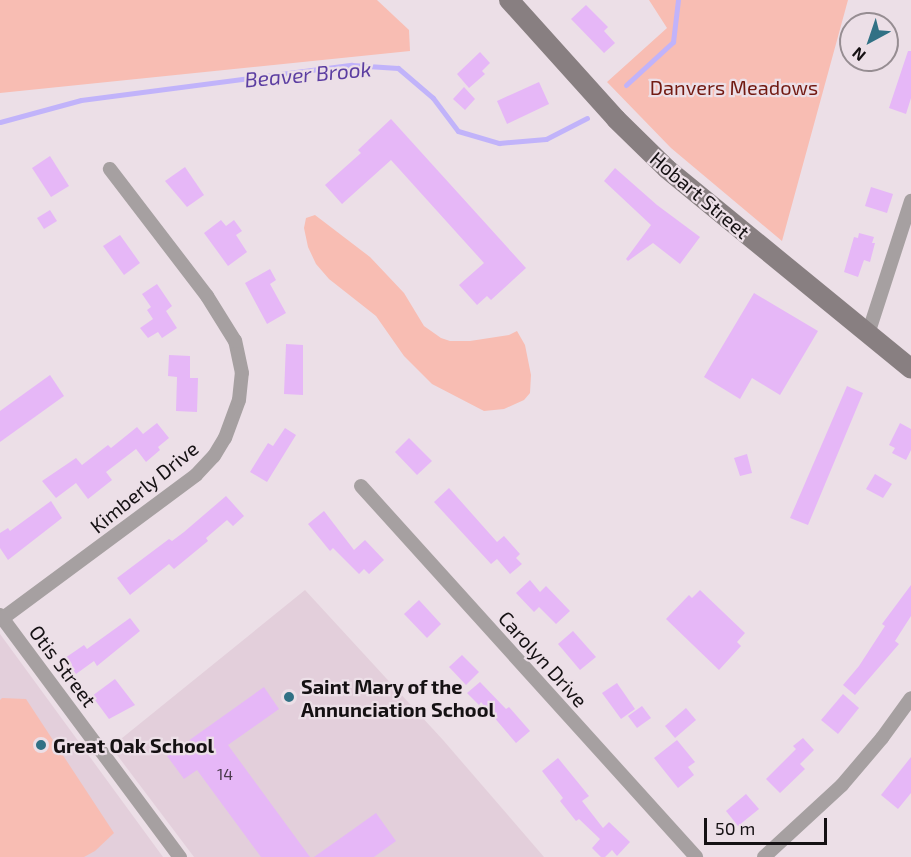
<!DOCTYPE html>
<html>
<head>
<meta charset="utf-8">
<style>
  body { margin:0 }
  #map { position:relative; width:911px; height:857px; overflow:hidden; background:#ecdfe7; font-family:"Exo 2",sans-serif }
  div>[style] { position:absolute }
  .built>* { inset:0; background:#e3cfdb }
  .green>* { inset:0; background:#f8bdb3 }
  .stream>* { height:5px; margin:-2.5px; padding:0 2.5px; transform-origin:2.5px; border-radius:2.5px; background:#c1b3fa }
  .building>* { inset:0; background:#e6b7f7 }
  .street>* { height:14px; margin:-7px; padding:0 7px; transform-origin:7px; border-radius:7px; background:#a6a0a1 }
  .secondary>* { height:20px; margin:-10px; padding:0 10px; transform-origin:10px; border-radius:10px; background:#887f81 }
  .dots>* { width:16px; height:16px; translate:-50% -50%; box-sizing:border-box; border:3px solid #ecdfe7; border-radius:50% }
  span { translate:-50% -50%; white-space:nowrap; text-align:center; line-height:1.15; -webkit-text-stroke:4.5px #ecdfe7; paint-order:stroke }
  .number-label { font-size:16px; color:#493a4c }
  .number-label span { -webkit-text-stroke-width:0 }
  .park-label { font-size:20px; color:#721a12 }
  .street-label { font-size:20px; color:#151113 }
  .poi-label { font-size:20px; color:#151113; font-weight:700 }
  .left { translate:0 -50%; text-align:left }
  .water-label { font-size:21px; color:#5b3da1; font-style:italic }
  .north { position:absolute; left:839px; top:12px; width:60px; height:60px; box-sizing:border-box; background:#ecdfe7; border:2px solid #968d92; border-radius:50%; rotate:220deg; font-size:16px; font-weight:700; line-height:24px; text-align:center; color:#151113 }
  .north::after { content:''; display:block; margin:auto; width:21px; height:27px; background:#317185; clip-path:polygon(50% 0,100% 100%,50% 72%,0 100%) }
  .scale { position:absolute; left:704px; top:818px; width:123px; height:27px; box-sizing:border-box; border:3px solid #151113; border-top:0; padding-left:8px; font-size:18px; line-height:21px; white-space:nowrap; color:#151113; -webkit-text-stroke:4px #ecdfe7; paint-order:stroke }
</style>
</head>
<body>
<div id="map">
  <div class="built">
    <i style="clip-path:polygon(305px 590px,443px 740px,544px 857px,194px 857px,111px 747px)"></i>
    <i style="clip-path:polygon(0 634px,163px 857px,0 857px)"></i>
  </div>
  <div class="green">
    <i style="clip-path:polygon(0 0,377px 0,409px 30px,410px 51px,0 93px)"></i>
    <i style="clip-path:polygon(649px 0,848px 0,782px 241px,671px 148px,607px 82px,667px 28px)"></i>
    <i style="clip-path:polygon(315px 215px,370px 257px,404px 293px,424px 326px,441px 338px,450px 341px,470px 341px,509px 335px,517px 331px,525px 345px,531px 375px,530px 393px,524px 400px,504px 409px,484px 411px,432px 384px,404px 356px,376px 316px,329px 279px,316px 264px,308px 247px,304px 228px,306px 218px)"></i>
    <i style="clip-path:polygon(2px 698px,26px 699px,114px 833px,95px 851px,84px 857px,0 857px,0 700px)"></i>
  </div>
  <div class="stream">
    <i style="left:626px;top:85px;width:64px;rotate:-42.5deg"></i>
    <i style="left:673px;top:42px;width:42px;rotate:-83.2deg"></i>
    <i style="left:0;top:122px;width:84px;rotate:-15.2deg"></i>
    <i style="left:81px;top:100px;width:273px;rotate:-7.4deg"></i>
    <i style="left:352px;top:65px;width:46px;rotate:3.7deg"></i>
    <i style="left:398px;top:68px;width:46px;rotate:40.6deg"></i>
    <i style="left:433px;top:98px;width:41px;rotate:52.9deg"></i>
    <i style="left:458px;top:131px;width:43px;rotate:16.3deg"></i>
    <i style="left:499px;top:143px;width:47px;rotate:-4.9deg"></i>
    <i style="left:546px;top:139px;width:46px;rotate:-27.1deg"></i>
  </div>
  <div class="building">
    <i style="clip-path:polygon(586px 5px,608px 27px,604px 31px,615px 43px,604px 53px,571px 19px)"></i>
    <i style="clip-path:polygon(908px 51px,911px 51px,911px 98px,906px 114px,889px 108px)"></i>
    <i style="clip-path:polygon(480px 52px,490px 63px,482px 71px,485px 74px,469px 88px,457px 74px)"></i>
    <i style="clip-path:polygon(539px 82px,549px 104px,507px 124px,497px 101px)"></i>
    <i style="clip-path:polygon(464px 87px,475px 99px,465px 110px,453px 99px)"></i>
    <i style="clip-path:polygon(391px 119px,526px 268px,491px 300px,487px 296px,477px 305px,459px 285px,484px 263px,391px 160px,342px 204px,325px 185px,361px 153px,358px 150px)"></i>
    <i style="clip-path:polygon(50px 156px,69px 186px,51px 197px,32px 168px)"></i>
    <i style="clip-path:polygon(185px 167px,204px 195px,187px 207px,165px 181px)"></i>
    <i style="clip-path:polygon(615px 168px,657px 205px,700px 237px,680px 264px,653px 243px,628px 261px,626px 259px,651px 225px,604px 181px)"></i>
    <i style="clip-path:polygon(871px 187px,893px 194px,887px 213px,865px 206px)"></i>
    <i style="clip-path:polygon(50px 210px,57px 221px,44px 229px,37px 218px)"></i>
    <i style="clip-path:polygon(221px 220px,226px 226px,234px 220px,242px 231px,236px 235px,247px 252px,228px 266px,204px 233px)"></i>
    <i style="clip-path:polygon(859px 233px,874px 237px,872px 243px,875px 243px,870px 262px,864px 260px,858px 277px,844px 272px,854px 237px,858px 238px)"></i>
    <i style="clip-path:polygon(120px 235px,140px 263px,124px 275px,103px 246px)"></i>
    <i style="clip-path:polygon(270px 269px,276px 280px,270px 284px,286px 313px,267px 324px,245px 283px)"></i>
    <i style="clip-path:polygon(157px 284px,172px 306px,166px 311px,177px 328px,162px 338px,158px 332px,148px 338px,140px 328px,153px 319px,147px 310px,151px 307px,142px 294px)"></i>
    <i style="clip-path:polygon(754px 293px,818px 331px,780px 395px,752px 378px,740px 399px,704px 377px)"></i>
    <i style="clip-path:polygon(286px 344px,303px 345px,303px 395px,284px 394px)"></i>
    <i style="clip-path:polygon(169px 355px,190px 356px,190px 378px,198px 378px,197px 412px,176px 411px,177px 377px,168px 376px)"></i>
    <i style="clip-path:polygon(50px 375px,64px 396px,0 442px,0 411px)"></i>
    <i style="clip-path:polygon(847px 386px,863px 393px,808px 525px,790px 518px)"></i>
    <i style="clip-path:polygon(157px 423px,169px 438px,158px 447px,160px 450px,146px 462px,136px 449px,106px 472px,112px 480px,88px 499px,76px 483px,56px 498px,42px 481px,76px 458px,82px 465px,108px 445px,111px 448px,137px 427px,143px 434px)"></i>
    <i style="clip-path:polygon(900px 423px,911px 429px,911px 450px,906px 460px,892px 453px,895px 448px,889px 445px)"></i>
    <i style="clip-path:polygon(285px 428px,296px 435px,267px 482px,250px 472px,268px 443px,273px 446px)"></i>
    <i style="clip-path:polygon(409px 438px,432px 461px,417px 475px,395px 452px)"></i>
    <i style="clip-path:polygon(747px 454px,752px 473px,740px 476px,734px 458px)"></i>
    <i style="clip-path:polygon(875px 474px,892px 484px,883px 498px,866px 489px)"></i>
    <i style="clip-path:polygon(449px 488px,497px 542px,504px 536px,520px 554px,516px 558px,522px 564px,510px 574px,497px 559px,491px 564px,434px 502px)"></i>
    <i style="clip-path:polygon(226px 496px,244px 516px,233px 526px,227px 520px,206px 538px,208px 541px,174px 569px,169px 564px,130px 595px,117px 578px,169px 539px,172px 541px,184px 532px)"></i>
    <i style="clip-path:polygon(51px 501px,62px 518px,8px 560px,0 548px,0 533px,8px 528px,10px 531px)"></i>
    <i style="clip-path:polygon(324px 511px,354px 550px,365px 540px,384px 560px,369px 574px,364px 569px,359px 574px,333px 548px,330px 551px,308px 524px)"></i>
    <i style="clip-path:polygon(530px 580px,540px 592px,546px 586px,570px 611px,556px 624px,539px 607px,534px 612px,516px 593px)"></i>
    <i style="clip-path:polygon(911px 585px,911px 616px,895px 641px,899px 644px,855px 695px,843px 685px,859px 666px,885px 626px,882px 624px)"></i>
    <i style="clip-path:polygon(700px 590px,745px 633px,737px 642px,741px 646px,719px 670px,666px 619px,689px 595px,692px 598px)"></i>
    <i style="clip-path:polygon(419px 600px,441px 624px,427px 638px,404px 614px)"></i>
    <i style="clip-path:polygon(130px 618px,140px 631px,97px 666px,94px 661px,76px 674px,65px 658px,84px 645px,87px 649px)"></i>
    <i style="clip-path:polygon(573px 631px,596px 657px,580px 670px,558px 644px)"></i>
    <i style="clip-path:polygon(462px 655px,479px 672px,466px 685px,449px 667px)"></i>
    <i style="clip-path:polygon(115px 679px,135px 705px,109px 719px,92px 696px)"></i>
    <i style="clip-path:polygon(480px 682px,506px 709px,509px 707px,530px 731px,516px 743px,481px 702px,479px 705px,467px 693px)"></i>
    <i style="clip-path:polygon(617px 683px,635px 709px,621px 719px,602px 693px)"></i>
    <i style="clip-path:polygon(264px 687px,279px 709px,228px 745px,310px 857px,261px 857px,197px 770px,184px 779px,167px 756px)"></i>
    <i style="clip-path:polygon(843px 694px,859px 708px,838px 734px,821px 720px)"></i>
    <i style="clip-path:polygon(642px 706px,651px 718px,637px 728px,628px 716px)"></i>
    <i style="clip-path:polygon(686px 708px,696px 720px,675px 738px,665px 726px)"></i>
    <i style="clip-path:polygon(803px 738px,814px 750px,800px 764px,805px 769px,780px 793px,766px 779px,796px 749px,793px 746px)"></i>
    <i style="clip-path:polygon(677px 740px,695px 762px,688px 767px,694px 775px,678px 788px,654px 758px)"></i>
    <i style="clip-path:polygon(911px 757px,911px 793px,898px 809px,881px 795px)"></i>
    <i style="clip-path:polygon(558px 758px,589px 796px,582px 801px,603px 828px,609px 822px,630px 842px,617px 856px,612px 850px,605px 857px,601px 857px,592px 848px,600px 839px,579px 819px,576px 821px,560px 801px,563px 798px,542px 771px)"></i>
    <i style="clip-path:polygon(746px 794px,759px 809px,738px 826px,726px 811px)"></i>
    <i style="clip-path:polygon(376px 813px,396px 841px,374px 857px,314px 857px)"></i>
  </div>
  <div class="street">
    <i style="left:868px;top:334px;width:140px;rotate:-72.1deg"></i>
    <i style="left:361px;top:486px;width:500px;rotate:47.9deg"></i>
    <i style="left:0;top:615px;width:302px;rotate:53.4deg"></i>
    <i style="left:3px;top:618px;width:240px;rotate:-36.5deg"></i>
    <i style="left:196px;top:475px;width:26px;rotate:-47deg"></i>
    <i style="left:214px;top:456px;width:21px;rotate:-59deg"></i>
    <i style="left:225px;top:438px;width:40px;rotate:-69.8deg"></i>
    <i style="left:239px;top:400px;width:27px;rotate:-84deg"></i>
    <i style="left:242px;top:373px;width:33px;rotate:-102deg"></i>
    <i style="left:235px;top:341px;width:53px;rotate:-121.9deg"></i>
    <i style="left:207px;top:296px;width:160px;rotate:-127.4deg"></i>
    <i style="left:764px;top:857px;width:106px;rotate:-42.7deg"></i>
    <i style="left:842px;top:785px;width:62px;rotate:-49.6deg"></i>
    <i style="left:882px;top:738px;width:49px;rotate:-54.1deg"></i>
  </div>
  <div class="secondary">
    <i style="left:509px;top:0;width:160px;rotate:48deg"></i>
    <i style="left:616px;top:119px;width:71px;rotate:44.4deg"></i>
    <i style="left:667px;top:169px;width:315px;rotate:39.3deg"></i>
  </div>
  <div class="dots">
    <i style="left:289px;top:697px;background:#317185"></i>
    <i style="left:41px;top:745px;background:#317185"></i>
  </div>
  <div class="number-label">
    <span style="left:225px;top:774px">14</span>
  </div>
  <div class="park-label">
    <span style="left:734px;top:87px">Danvers Meadows</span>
  </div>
  <div class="street-label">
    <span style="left:700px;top:195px;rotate:40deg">Hobart Street</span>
    <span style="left:144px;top:487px;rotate:-39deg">Kimberly Drive</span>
    <span style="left:543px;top:659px;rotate:48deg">Carolyn Drive</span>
    <span style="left:63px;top:666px;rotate:53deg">Otis Street</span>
  </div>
  <div class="poi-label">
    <span class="left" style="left:301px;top:698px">Saint Mary of the<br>Annunciation School</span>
    <span class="left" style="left:53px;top:745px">Great Oak School</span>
  </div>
  <div class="water-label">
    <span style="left:308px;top:74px;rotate:-5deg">Beaver Brook</span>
  </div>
  <div class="north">N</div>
  <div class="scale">50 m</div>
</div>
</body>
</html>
